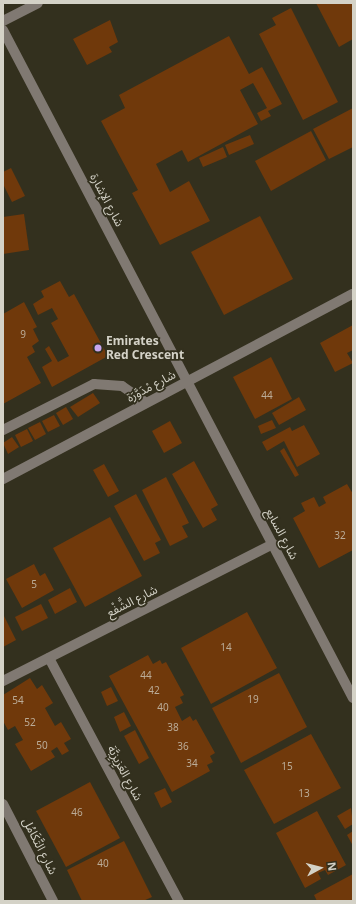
<!DOCTYPE html>
<html>
<head>
<meta charset="utf-8">
<style>
  body { margin:0 }
  #map { position:relative; width:356px; height:904px; overflow:hidden; background:#33301e; font-family:"Noto Sans","Noto Sans Arabic",sans-serif }
  div>[style] { position:absolute }
  .building>* { inset:0; background:#70390b }
  .minor>* { height:10px; margin:-5px; padding:0 5px; transform-origin:5px; border-radius:5px; background:#807972 }
  .dots>* { width:11px; height:11px; translate:-50% -50%; box-sizing:border-box; border:2px solid #33301e; border-radius:50% }
  span { translate:-50% -50%; white-space:nowrap; text-align:center; line-height:1.15; -webkit-text-stroke:3.5px #33301e; paint-order:stroke }
  .number-label { font-size:10px; color:#bbac98 }
  .number-label span { -webkit-text-stroke-width:0 }
  .street-label { font-size:12px; color:#d4d2c7 }
  .poi-label { font-size:12px; color:#d4d2c7; font-weight:700 }
  .left { translate:0 -50%; text-align:left }
  .frame { position:absolute; inset:0; border:4px solid #d4d2c7; pointer-events:none }
  .north { position:absolute; left:300px; top:848px; width:40px; height:40px; -webkit-text-stroke:3px #33301e; paint-order:stroke; rotate:83deg; font-size:11px; font-weight:700; line-height:16px; text-align:center; color:#d4d2c7 }
  .north::after { content:''; display:block; margin:auto; width:14px; height:18px; background:#d4d2c7; clip-path:polygon(50% 0,100% 100%,50% 72%,0 100%) }
</style>
</head>
<body>
<div id="map">
  <div class="building">
    <i style="clip-path:polygon(316px 3px,353px 3px,353px 39px,339px 47px)"></i>
    <i style="clip-path:polygon(291px 8px,338px 102px,303px 120px,259px 34px,276px 25px,272px 18px)"></i>
    <i style="clip-path:polygon(110px 20px,118px 42px,109px 47px,112px 52px,87px 65px,73px 39px)"></i>
    <i style="clip-path:polygon(229px 36px,249px 74px,262px 67px,282px 104px,268px 111px,271px 116px,261px 121px,257px 113px,267px 108px,253px 83px,240px 90px,258px 124px,188px 162px,182px 150px,156px 164px,170px 192px,189px 181px,210px 221px,160px 245px,132px 193px,138px 190px,101px 121px,125px 108px,119px 95px)"></i>
    <i style="clip-path:polygon(353px 108px,353px 147px,329px 159px,313px 129px)"></i>
    <i style="clip-path:polygon(311px 131px,326px 160px,271px 191px,255px 161px)"></i>
    <i style="clip-path:polygon(250px 135px,254px 144px,229px 155px,225px 145px)"></i>
    <i style="clip-path:polygon(223px 147px,227px 157px,203px 167px,199px 158px)"></i>
    <i style="clip-path:polygon(11px 168px,25px 196px,12px 202px,3px 184px,3px 172px)"></i>
    <i style="clip-path:polygon(24px 214px,29px 250px,3px 254px,3px 217px)"></i>
    <i style="clip-path:polygon(260px 216px,293px 279px,224px 315px,191px 252px)"></i>
    <i style="clip-path:polygon(60px 281px,69px 297px,74px 294px,108px 356px,52px 387px,42px 367px,52px 361px,45px 349px,49px 346px,58px 362px,69px 356px,51px 323px,58px 319px,52px 308px,38px 315px,33px 304px,44px 297px,41px 291px)"></i>
    <i style="clip-path:polygon(24px 302px,37px 327px,33px 329px,39px 341px,32px 346px,35px 352px,27px 357px,41px 383px,3px 404px,3px 314px)"></i>
    <i style="clip-path:polygon(353px 325px,353px 350px,347px 353px,353px 363px,335px 372px,320px 343px)"></i>
    <i style="clip-path:polygon(271px 357px,292px 399px,255px 419px,233px 377px)"></i>
    <i style="clip-path:polygon(93px 393px,100px 403px,78px 417px,70px 407px)"></i>
    <i style="clip-path:polygon(299px 397px,306px 410px,279px 425px,272px 413px)"></i>
    <i style="clip-path:polygon(66px 407px,73px 419px,63px 425px,56px 413px)"></i>
    <i style="clip-path:polygon(54px 415px,60px 426px,48px 432px,42px 421px)"></i>
    <i style="clip-path:polygon(272px 420px,276px 428px,261px 434px,258px 426px)"></i>
    <i style="clip-path:polygon(170px 421px,182px 443px,164px 453px,152px 431px)"></i>
    <i style="clip-path:polygon(40px 422px,46px 434px,35px 440px,28px 428px)"></i>
    <i style="clip-path:polygon(304px 425px,320px 454px,297px 467px,284px 441px,267px 451px,262px 442px,290px 427px,292px 431px)"></i>
    <i style="clip-path:polygon(27px 429px,33px 441px,21px 447px,15px 435px)"></i>
    <i style="clip-path:polygon(12px 437px,19px 447px,8px 454px,3px 443px)"></i>
    <i style="clip-path:polygon(284px 448px,299px 475px,295px 477px,280px 451px)"></i>
    <i style="clip-path:polygon(194px 461px,218px 505px,211px 509px,217px 520px,203px 528px,172px 474px)"></i>
    <i style="clip-path:polygon(104px 464px,119px 491px,108px 497px,93px 470px)"></i>
    <i style="clip-path:polygon(166px 477px,189px 523px,182px 526px,188px 537px,170px 546px,142px 490px)"></i>
    <i style="clip-path:polygon(347px 484px,353px 494px,353px 550px,319px 568px,293px 518px,305px 511px,301px 503px,314px 497px,319px 507px,326px 503px,323px 497px)"></i>
    <i style="clip-path:polygon(136px 494px,161px 540px,155px 543px,160px 553px,144px 561px,114px 506px)"></i>
    <i style="clip-path:polygon(110px 517px,142px 576px,85px 607px,53px 548px)"></i>
    <i style="clip-path:polygon(34px 564px,40px 576px,45px 573px,54px 590px,22px 608px,6px 579px)"></i>
    <i style="clip-path:polygon(70px 588px,77px 602px,55px 614px,48px 600px)"></i>
    <i style="clip-path:polygon(41px 604px,48px 618px,22px 631px,15px 617px)"></i>
    <i style="clip-path:polygon(247px 612px,277px 668px,211px 704px,181px 648px)"></i>
    <i style="clip-path:polygon(3px 614px,16px 640px,3px 647px)"></i>
    <i style="clip-path:polygon(148px 655px,153px 664px,160px 660px,162px 664px,166px 662px,184px 695px,180px 697px,183px 703px,175px 707px,182px 721px,190px 716px,193px 721px,196px 719px,215px 753px,210px 756px,213px 762px,207px 765px,210px 771px,172px 792px,109px 676px)"></i>
    <i style="clip-path:polygon(279px 673px,307px 727px,241px 763px,212px 708px)"></i>
    <i style="clip-path:polygon(30px 678px,37px 689px,42px 685px,53px 703px,45px 708px,55px 726px,61px 722px,71px 739px,64px 743px,69px 751px,62px 755px,57px 747px,51px 751px,55px 757px,31px 771px,15px 744px,23px 740px,15px 726px,8px 730px,3px 721px,3px 695px)"></i>
    <i style="clip-path:polygon(111px 687px,118px 701px,107px 706px,101px 692px)"></i>
    <i style="clip-path:polygon(124px 712px,131px 726px,120px 732px,114px 717px)"></i>
    <i style="clip-path:polygon(135px 730px,149px 758px,139px 764px,124px 736px)"></i>
    <i style="clip-path:polygon(311px 734px,341px 788px,274px 824px,244px 770px)"></i>
    <i style="clip-path:polygon(90px 782px,120px 838px,66px 867px,36px 811px)"></i>
    <i style="clip-path:polygon(165px 788px,172px 802px,161px 808px,154px 793px)"></i>
    <i style="clip-path:polygon(351px 808px,353px 824px,345px 829px,337px 816px)"></i>
    <i style="clip-path:polygon(317px 811px,346px 865px,328px 875px,325px 870px,318px 873px,321px 879px,305px 888px,276px 833px)"></i>
    <i style="clip-path:polygon(353px 831px,353px 846px,347px 835px)"></i>
    <i style="clip-path:polygon(124px 841px,152px 897px,143px 901px,82px 901px,67px 870px)"></i>
    <i style="clip-path:polygon(353px 874px,353px 901px,317px 901px,314px 895px)"></i>
  </div>
  <div class="minor">
    <i style="left:3px;top:21px;width:39px;rotate:-27deg"></i>
    <i style="left:3px;top:30px;width:754px;rotate:62.35deg"></i>
    <i style="left:3px;top:430px;width:102px;rotate:-26.8deg"></i>
    <i style="left:94px;top:384px;width:28px;rotate:4deg"></i>
    <i style="left:122px;top:386px;width:29px;rotate:35deg"></i>
    <i style="left:3px;top:479px;width:396px;rotate:-27.9deg"></i>
    <i style="left:49px;top:658px;width:276px;rotate:61.9deg"></i>
    <i style="left:3px;top:681px;width:303px;rotate:-26.9deg"></i>
    <i style="left:3px;top:804px;width:109px;rotate:62.7deg"></i>
  </div>
  <div class="dots">
    <i style="left:98px;top:348px;background:#c8a6ef"></i>
  </div>
  <div class="number-label">
    <span style="left:23px;top:335px">9</span>
    <span style="left:267px;top:396px">44</span>
    <span style="left:340px;top:536px">32</span>
    <span style="left:34px;top:585px">5</span>
    <span style="left:226px;top:648px">14</span>
    <span style="left:146px;top:676px">44</span>
    <span style="left:154px;top:691px">42</span>
    <span style="left:253px;top:700px">19</span>
    <span style="left:18px;top:701px">54</span>
    <span style="left:163px;top:708px">40</span>
    <span style="left:30px;top:723px">52</span>
    <span style="left:173px;top:728px">38</span>
    <span style="left:42px;top:746px">50</span>
    <span style="left:183px;top:747px">36</span>
    <span style="left:192px;top:764px">34</span>
    <span style="left:287px;top:767px">15</span>
    <span style="left:304px;top:794px">13</span>
    <span style="left:77px;top:813px">46</span>
    <span style="left:103px;top:864px">40</span>
  </div>
  <div class="street-label">
    <span style="left:107px;top:200px;rotate:62deg">شارع الإشارة</span>
    <span style="left:151px;top:386px;rotate:-28deg">شارع مْدَوَّرَة</span>
    <span style="left:282px;top:534px;rotate:62deg">شارع السابع</span>
    <span style="left:132px;top:601px;rotate:-27deg">شارع الشَّفْع</span>
    <span style="left:125px;top:773px;rotate:62deg">شارع العَزِيزِيَّة</span>
    <span style="left:40px;top:846px;rotate:63deg">شارع التَّكَامُل</span>
  </div>
  <div class="poi-label">
    <span class="left" style="left:106px;top:348px">Emirates<br>Red Crescent</span>
  </div>
  <div class="frame"></div>
  <div class="north">N</div>
</div>
</body>
</html>
